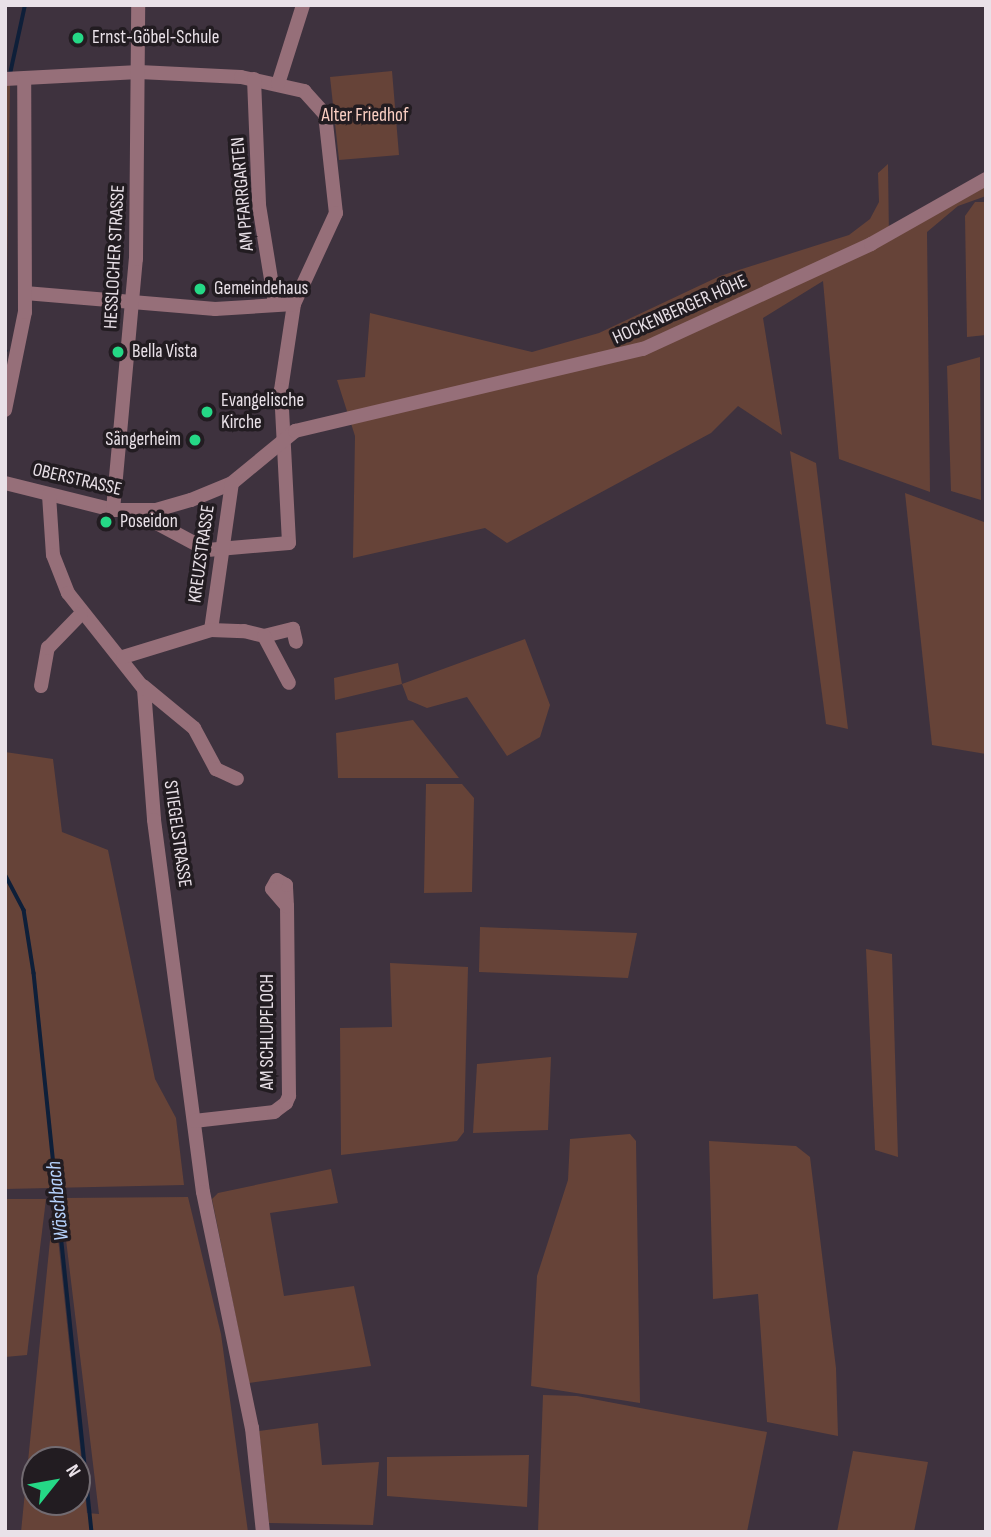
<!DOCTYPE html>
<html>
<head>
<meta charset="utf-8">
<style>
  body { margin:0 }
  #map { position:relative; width:991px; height:1537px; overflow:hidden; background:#3e323e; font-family:"Sofia Sans Condensed",sans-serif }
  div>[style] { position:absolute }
  .green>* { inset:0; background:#664338 }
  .stream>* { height:3.5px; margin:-1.75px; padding:0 1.75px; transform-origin:1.75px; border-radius:1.75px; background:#0e1f39 }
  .minor>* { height:14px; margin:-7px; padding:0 7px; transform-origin:7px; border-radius:7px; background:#966f79 }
  .dots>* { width:19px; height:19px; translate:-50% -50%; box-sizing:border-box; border:4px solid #221c21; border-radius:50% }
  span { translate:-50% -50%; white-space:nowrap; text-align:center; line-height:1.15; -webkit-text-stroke:7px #221c21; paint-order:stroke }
  .poi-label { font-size:19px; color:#e9e1e8 }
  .left { translate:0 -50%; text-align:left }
  .right { translate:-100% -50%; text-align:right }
  .park-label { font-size:19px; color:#f9cec2 }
  .street-label { font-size:19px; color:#e9e1e8 }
  .water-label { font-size:21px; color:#b6d2fd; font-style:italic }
  .frame { position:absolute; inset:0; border:7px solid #e9e1e8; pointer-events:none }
  .north { position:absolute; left:21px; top:1446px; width:70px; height:70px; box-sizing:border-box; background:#221c21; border:2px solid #726b71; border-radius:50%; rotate:59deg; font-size:19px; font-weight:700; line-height:28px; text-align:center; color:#e9e1e8 }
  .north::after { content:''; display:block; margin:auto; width:24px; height:32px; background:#25d886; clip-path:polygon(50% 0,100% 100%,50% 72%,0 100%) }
</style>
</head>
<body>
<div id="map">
  <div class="green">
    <i style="clip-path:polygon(392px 71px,399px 155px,339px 160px,330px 77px)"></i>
    <i style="clip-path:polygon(5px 84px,10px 84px,7px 274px,5px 274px)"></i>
    <i style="clip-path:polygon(888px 164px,889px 239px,986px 186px,986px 196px,958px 206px,927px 232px,930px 492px,839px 459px,823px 281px,763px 318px,782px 435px,738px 406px,711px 433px,507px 543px,485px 528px,353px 558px,355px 436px,337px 380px,365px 377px,370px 313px,532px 352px,599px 333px,720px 276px,849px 235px,870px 219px,879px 202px,878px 173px)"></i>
    <i style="clip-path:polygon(975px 202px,986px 202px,986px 335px,967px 337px,965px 216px)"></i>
    <i style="clip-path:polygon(980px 357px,981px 500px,951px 491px,947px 366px)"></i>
    <i style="clip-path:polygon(790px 451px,816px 463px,848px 729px,826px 724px)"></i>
    <i style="clip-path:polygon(905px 493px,984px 522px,986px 754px,932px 745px)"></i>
    <i style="clip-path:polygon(525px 639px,550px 705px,540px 737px,507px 756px,467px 697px,427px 708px,408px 700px,402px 684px,335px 700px,334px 678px,398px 663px,402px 684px)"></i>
    <i style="clip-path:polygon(413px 720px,459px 778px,338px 778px,336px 733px)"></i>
    <i style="clip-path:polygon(5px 752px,53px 759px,62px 832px,108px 850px,155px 1079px,176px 1118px,184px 1185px,5px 1189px)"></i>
    <i style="clip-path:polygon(426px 784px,462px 784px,474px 798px,472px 892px,424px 893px)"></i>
    <i style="clip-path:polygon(480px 927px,637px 933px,628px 978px,479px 972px)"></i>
    <i style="clip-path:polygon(866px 949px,892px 954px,898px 1157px,875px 1150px)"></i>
    <i style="clip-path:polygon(390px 963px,468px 967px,464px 1132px,457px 1141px,341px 1155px,340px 1028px,392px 1027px)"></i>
    <i style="clip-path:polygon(551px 1057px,548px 1130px,473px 1133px,477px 1064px)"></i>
    <i style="clip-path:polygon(630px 1134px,636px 1141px,640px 1403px,531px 1386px,537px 1276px,568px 1180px,570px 1139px)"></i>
    <i style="clip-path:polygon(709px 1141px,796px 1146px,810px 1157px,836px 1368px,838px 1436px,767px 1422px,758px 1294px,713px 1299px)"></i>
    <i style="clip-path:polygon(331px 1169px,338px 1203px,270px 1213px,284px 1296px,354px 1286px,371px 1366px,249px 1383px,212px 1199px,218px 1193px)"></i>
    <i style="clip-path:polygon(evenodd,188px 1197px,221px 1334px,248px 1532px,21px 1532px,54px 1200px,87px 1513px,99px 1514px,61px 1198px,188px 1197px,35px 1460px,77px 1460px,77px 1502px,35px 1502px,35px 1460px)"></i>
    <i style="clip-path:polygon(5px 1199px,46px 1199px,27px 1355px,5px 1357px)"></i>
    <i style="clip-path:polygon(543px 1395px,577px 1396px,767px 1432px,747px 1532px,538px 1532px)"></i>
    <i style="clip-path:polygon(318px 1423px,322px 1465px,379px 1462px,373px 1525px,269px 1523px,259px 1431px)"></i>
    <i style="clip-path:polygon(853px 1451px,928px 1462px,914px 1532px,837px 1532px)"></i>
    <i style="clip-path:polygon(529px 1455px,527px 1507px,387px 1496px,387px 1457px)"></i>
  </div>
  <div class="stream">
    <i style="left:10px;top:74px;width:71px;rotate:-77.7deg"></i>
    <i style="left:5px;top:350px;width:1px;rotate:45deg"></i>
    <i style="left:5px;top:874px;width:41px;rotate:62.2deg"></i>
    <i style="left:24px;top:910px;width:64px;rotate:81deg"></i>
    <i style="left:34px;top:973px;width:562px;rotate:84.08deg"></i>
  </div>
  <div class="minor">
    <i style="left:5px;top:79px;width:134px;rotate:-3deg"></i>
    <i style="left:139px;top:72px;width:102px;rotate:2.8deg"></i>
    <i style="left:241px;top:77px;width:65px;rotate:12.5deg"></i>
    <i style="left:304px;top:91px;width:31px;rotate:48deg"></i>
    <i style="left:325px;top:114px;width:100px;rotate:83.7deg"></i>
    <i style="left:336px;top:213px;width:100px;rotate:114.8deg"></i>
    <i style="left:294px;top:304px;width:87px;rotate:98.6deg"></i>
    <i style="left:281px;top:390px;width:153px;rotate:87deg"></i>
    <i style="left:289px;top:543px;width:82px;rotate:175.1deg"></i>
    <i style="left:207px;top:550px;width:81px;rotate:-151.8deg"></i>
    <i style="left:254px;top:79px;width:126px;rotate:87.7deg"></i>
    <i style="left:259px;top:205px;width:100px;rotate:80.8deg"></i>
    <i style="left:278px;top:84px;width:83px;rotate:-72.4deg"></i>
    <i style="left:25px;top:293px;width:191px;rotate:4.8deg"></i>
    <i style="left:215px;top:309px;width:79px;rotate:-3.6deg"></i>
    <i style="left:5px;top:410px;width:100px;rotate:-78.5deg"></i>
    <i style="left:25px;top:312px;width:233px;rotate:-90.2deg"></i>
    <i style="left:5px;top:483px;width:111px;rotate:14deg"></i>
    <i style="left:113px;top:510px;width:43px"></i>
    <i style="left:156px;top:510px;width:36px;rotate:-16deg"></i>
    <i style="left:191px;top:500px;width:44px;rotate:-22.5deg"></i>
    <i style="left:232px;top:483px;width:82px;rotate:-39.5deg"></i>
    <i style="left:295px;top:431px;width:358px;rotate:-13.3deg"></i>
    <i style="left:643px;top:349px;width:251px;rotate:-24.7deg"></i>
    <i style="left:871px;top:244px;width:132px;rotate:-29.5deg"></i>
    <i style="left:49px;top:495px;width:60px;rotate:86.2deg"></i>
    <i style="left:53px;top:555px;width:41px;rotate:68.5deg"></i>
    <i style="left:68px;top:593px;width:122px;rotate:51.6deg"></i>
    <i style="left:144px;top:689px;width:131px;rotate:85.6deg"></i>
    <i style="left:154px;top:820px;width:375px;rotate:82.5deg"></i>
    <i style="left:203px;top:1192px;width:241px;rotate:78.3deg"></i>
    <i style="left:252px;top:1428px;width:105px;rotate:84deg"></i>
    <i style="left:113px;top:510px;width:252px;rotate:-84.8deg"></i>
    <i style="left:136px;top:259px;width:254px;rotate:-89.5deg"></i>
    <i style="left:211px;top:630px;width:148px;rotate:-81.9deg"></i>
    <i style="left:264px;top:636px;width:30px;rotate:-14deg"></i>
    <i style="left:293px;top:629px;width:13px;rotate:77deg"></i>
    <i style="left:123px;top:657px;width:92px;rotate:-17.1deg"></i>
    <i style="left:211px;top:630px;width:33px;rotate:2deg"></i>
    <i style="left:244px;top:631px;width:21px;rotate:14deg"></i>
    <i style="left:264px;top:636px;width:53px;rotate:62deg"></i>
    <i style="left:41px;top:686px;width:39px;rotate:-80deg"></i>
    <i style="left:48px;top:648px;width:47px;rotate:-45.9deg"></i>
    <i style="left:143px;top:686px;width:66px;rotate:39.5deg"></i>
    <i style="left:194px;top:728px;width:47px;rotate:61.8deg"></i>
    <i style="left:216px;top:769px;width:23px;rotate:25deg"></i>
    <i style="left:194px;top:1121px;width:81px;rotate:-6.4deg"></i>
    <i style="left:274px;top:1112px;width:15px;rotate:-37deg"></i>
    <i style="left:286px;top:1103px;width:8px;rotate:-67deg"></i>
    <i style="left:289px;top:1096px;width:190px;rotate:-90.6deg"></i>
    <i style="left:287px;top:906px;width:21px;rotate:-93deg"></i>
    <i style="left:286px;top:885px;width:10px;rotate:-151deg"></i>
    <i style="left:277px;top:880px;width:10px;rotate:119deg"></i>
    <i style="left:272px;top:889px;width:23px;rotate:49deg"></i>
  </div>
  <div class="dots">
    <i style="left:78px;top:38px;background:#25d886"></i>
    <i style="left:200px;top:289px;background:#25d886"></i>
    <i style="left:118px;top:352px;background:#25d886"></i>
    <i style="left:207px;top:412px;background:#25d886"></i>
    <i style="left:195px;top:440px;background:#25d886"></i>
    <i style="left:106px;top:522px;background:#25d886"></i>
  </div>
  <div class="poi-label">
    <span class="left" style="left:92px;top:38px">Ernst-Göbel-Schule</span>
    <span class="left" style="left:214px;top:289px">Gemeindehaus</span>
    <span class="left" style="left:132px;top:352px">Bella Vista</span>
    <span class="left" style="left:221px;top:412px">Evangelische<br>Kirche</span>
    <span class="right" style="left:181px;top:440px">Sängerheim</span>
    <span class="left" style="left:120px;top:522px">Poseidon</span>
  </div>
  <div class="park-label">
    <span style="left:365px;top:116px">Alter Friedhof</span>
  </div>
  <div class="street-label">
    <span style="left:243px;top:194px;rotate:-95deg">AM PFARRGARTEN</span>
    <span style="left:115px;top:257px;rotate:-87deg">HESSLOCHER STRASSE</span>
    <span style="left:680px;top:310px;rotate:-24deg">HOCKENBERGER HÖHE</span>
    <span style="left:77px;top:480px;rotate:13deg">OBERSTRASSE</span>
    <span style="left:202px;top:554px;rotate:-82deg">KREUZSTRASSE</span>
    <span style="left:177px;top:834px;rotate:82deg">STIEGELSTRASSE</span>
    <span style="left:268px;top:1032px;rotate:-90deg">AM SCHLUPFLOCH</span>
  </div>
  <div class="water-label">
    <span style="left:58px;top:1201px;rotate:-96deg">Wäschbach</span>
  </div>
  <div class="frame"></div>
  <div class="north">N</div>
</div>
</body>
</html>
